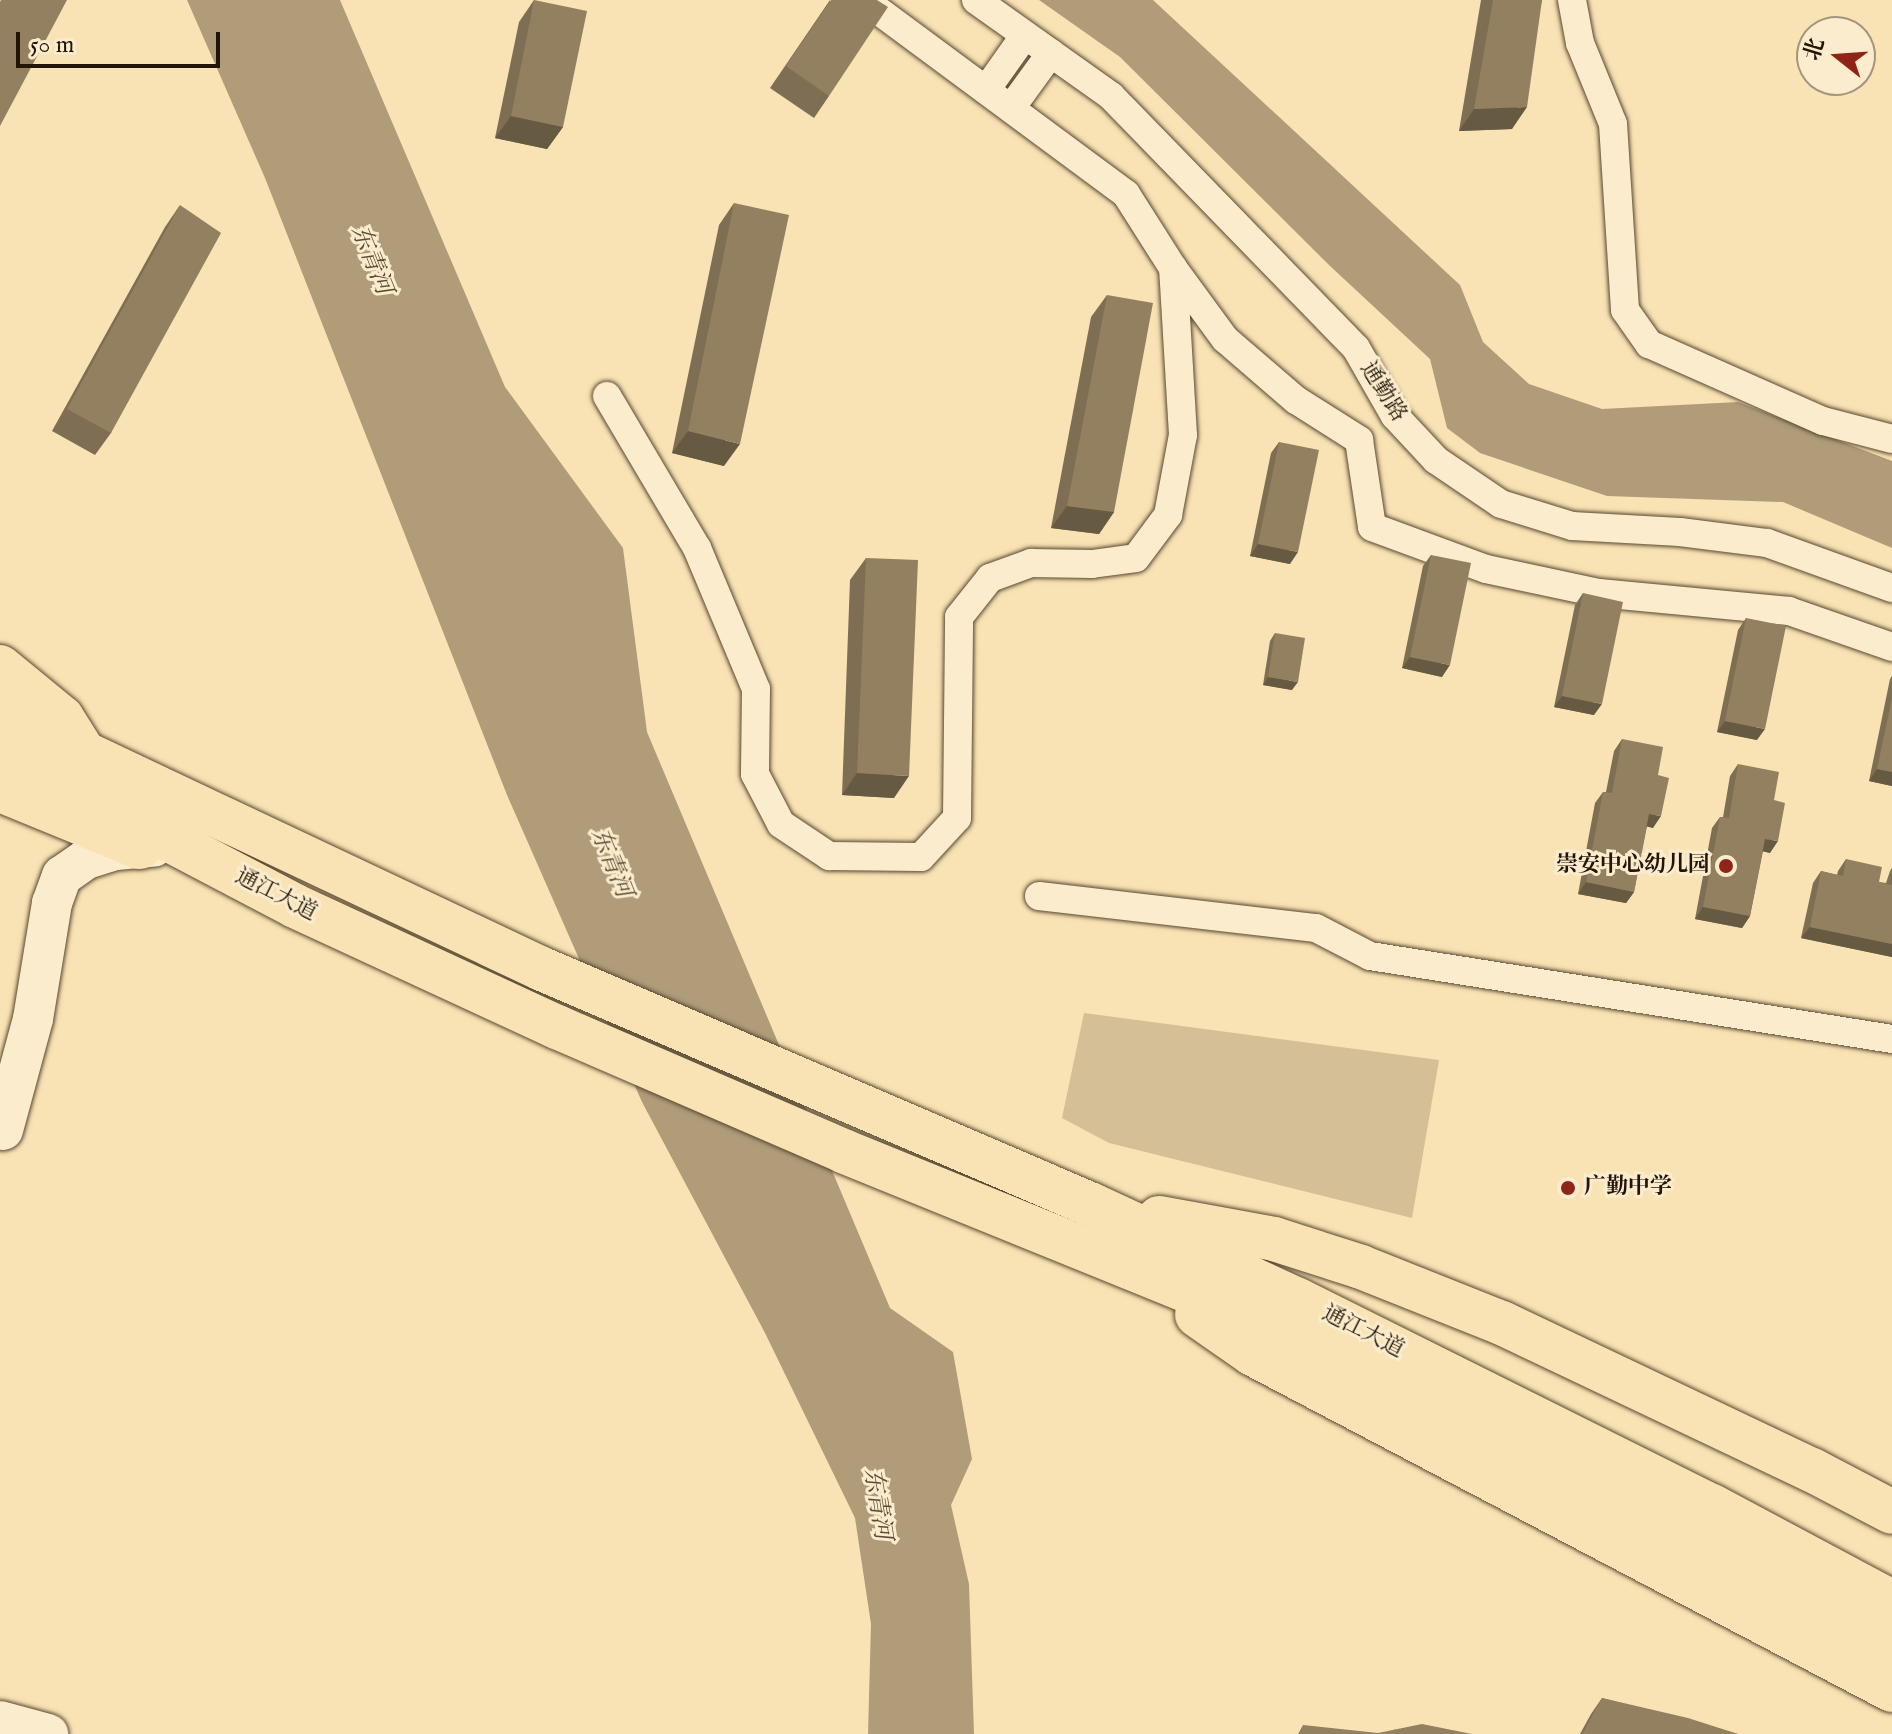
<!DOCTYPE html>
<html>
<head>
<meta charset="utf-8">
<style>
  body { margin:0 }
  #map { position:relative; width:1892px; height:1734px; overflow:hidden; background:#f9e2b3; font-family:"IM FELL English","Noto Serif SC",serif }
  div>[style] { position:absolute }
  .green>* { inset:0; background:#d4bf96 }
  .water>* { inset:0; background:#b09c79 }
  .roads { filter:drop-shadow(0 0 2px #584832) drop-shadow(0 0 2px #584832) }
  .street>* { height:28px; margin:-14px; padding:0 14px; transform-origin:14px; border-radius:14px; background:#fbecce }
  .secondary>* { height:40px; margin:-20px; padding:0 20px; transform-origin:20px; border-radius:20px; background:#fbecce }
  .primary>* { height:44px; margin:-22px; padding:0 22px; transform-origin:22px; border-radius:22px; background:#f9e2b3 }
  .highway>* { height:44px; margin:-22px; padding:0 22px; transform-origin:22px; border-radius:22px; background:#f9e2b3 }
  .wall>* { inset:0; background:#7e6e53 }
  .shaded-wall>* { inset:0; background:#665a43 }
  .building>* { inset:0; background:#928060 }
  .dots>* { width:22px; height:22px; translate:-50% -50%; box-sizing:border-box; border:4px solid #fbecce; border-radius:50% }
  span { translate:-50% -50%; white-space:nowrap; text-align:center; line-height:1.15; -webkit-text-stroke:6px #fbecce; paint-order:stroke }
  .street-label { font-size:22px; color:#221507 }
  .poi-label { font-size:22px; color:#221507; font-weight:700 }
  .right { translate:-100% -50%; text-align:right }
  .left { translate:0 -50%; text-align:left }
  .water-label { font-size:24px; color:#5b4b35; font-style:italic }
  .north { position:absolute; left:1796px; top:16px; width:80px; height:80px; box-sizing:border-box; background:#fbecce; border:2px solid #a4967e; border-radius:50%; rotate:287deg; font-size:22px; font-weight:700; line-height:32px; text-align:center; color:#221507 }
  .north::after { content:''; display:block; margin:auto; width:28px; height:36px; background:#8f2418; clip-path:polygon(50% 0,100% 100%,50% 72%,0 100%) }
  .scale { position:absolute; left:16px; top:32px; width:204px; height:36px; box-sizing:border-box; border:4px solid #221507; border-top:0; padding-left:10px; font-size:24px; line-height:28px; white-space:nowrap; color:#221507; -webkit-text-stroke:6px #fbecce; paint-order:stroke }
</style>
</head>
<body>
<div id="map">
  <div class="green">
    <i style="clip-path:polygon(1084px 1013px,1439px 1060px,1412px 1218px,1109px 1143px,1062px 1118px)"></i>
  </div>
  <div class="water">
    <i style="clip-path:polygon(187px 0,340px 0,505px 387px,623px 548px,647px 732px,890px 1308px,953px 1352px,972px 1459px,951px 1505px,969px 1584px,974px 1734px,868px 1734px,871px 1624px,855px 1518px,765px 1333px,642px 1102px,507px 795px,265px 178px)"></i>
    <i style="clip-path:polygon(1039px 0,1153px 0,1460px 285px,1483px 342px,1529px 384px,1602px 409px,1738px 402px,1892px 461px,1892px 548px,1783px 502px,1607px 496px,1480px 453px,1447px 428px,1430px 359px,1329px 265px,1120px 57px)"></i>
  </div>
  <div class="roads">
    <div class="street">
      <i style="left:864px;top:0;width:326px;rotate:36.5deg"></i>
      <i style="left:1126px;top:194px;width:88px;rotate:57.6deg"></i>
      <i style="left:1173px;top:268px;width:88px;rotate:53.8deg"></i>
      <i style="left:1225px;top:339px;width:94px;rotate:40.7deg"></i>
      <i style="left:1296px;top:400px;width:75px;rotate:32.4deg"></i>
      <i style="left:1359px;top:440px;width:88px;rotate:81.5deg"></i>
      <i style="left:1372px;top:527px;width:121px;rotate:20.2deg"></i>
      <i style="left:1486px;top:569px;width:116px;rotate:12deg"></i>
      <i style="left:1599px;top:593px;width:191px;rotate:5.4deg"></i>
      <i style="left:1789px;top:611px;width:109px;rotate:19.3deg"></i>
      <i style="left:976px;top:0;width:166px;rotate:35.4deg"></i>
      <i style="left:1111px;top:96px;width:351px;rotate:45.8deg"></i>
      <i style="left:1356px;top:348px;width:78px;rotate:60.2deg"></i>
      <i style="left:1395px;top:416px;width:60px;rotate:47deg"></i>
      <i style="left:1436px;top:460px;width:78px;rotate:34.1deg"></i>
      <i style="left:1501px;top:504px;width:74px;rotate:17.2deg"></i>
      <i style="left:1572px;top:526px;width:108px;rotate:3.2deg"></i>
      <i style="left:1680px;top:532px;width:88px;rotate:7.2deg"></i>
      <i style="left:1767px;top:543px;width:133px;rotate:19.8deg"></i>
      <i style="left:1572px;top:0;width:44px;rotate:79.5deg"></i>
      <i style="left:1580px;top:43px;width:87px;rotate:67.8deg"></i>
      <i style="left:1613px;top:124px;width:186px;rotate:86.3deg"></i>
      <i style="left:1625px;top:310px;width:42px;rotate:54.8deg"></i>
      <i style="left:1649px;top:344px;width:190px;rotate:23.9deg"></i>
      <i style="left:1823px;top:421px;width:71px;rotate:14.6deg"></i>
      <i style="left:986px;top:90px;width:67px;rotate:-54.7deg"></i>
      <i style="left:1011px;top:108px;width:68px;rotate:-54deg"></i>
      <i style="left:607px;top:396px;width:177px;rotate:59.4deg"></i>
      <i style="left:697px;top:548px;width:153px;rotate:67.3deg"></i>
      <i style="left:756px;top:689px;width:85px;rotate:90.7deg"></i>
      <i style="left:755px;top:774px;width:56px;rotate:62.5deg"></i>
      <i style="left:781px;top:824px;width:58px;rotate:33.7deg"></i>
      <i style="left:829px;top:856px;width:92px;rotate:0.6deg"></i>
      <i style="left:921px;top:857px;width:53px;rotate:-47.3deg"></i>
      <i style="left:957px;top:818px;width:201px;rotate:-89.4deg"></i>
      <i style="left:959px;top:617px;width:50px;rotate:-51.5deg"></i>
      <i style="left:990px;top:578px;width:44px;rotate:-20.1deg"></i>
      <i style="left:1031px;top:563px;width:61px;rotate:0.9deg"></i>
      <i style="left:1092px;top:564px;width:44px;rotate:-7.8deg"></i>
      <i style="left:1136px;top:558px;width:54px;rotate:-53.3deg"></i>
      <i style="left:1168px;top:515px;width:81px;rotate:-79.4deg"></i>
      <i style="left:1183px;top:435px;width:167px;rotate:-93.4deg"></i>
      <i style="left:1039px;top:896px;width:279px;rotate:6.6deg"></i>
      <i style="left:1316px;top:928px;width:61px;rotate:27.4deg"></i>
      <i style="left:1370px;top:956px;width:529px;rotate:9.03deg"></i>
    </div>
    <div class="secondary">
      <i style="left:3px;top:1130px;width:115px;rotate:-74.9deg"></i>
      <i style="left:33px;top:1019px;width:118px;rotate:-80.7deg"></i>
      <i style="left:52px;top:903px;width:29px;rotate:-70deg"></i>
      <i style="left:62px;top:876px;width:29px;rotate:-35deg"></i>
      <i style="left:86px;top:859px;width:31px;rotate:-17deg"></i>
      <i style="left:116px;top:850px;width:38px;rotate:-5deg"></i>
      <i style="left:0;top:1721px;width:50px;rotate:15.2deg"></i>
    </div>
    <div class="primary">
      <i style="left:0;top:667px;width:80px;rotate:39.4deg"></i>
      <i style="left:62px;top:718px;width:41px;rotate:57.8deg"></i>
      <i style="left:0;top:790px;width:151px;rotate:22.2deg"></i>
    </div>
    <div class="highway">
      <i style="left:0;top:705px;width:97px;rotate:29.7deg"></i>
      <i style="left:84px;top:753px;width:506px;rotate:25.25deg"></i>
      <i style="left:542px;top:969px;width:598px;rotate:23.22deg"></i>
      <i style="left:1092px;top:1205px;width:227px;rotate:24.8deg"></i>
      <i style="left:1298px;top:1300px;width:462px;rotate:26.5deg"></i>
      <i style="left:1712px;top:1506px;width:204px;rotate:28.1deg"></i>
      <i style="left:0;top:751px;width:333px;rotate:27.7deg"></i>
      <i style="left:295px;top:906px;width:289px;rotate:24.8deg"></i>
      <i style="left:557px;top:1027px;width:312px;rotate:23.4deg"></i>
      <i style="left:843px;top:1151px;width:486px;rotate:22.1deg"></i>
      <i style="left:1293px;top:1334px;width:674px;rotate:27.36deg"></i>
      <i style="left:1159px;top:1218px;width:117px;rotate:10.3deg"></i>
      <i style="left:1274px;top:1239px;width:91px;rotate:17.8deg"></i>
      <i style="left:1361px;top:1267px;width:152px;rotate:21.7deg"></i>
      <i style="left:1502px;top:1323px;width:343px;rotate:25.4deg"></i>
      <i style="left:1812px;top:1470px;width:90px;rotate:27.7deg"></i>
      <i style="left:1197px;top:1315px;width:68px;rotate:34.9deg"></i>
      <i style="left:1253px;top:1354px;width:722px;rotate:27.74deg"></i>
    </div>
  </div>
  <div class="wall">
    <i style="clip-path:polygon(534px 0,563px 127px,547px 149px,495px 138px,519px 22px)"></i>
    <i style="clip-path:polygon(830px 0,829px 96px,814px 118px,770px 88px)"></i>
    <i style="clip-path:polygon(1481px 0,1542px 0,1512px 129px,1459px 131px)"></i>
    <i style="clip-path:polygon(734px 203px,724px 466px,672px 453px,719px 225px)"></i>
    <i style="clip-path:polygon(180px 205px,111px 433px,95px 455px,52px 431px,165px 227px)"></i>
    <i style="clip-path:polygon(1107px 295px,1114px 512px,1099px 534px,1051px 528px,1091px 317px)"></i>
    <i style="clip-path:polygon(1279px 442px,1290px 564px,1250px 556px,1271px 453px)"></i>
    <i style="clip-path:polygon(1431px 555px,1442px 677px,1402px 668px,1423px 566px)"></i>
    <i style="clip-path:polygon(866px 558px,894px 798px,842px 795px,850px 580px)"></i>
    <i style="clip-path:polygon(1583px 593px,1594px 715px,1554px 707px,1575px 605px)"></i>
    <i style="clip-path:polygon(1746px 618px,1757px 740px,1717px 732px,1738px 630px)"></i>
    <i style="clip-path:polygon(1275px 633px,1292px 690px,1263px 685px,1270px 641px)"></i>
    <i style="clip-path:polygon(1892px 676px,1892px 786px,1869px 781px,1890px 679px)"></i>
    <i style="clip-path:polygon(1622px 739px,1658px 775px,1653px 828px,1647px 826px,1634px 892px,1626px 903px,1578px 894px,1595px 803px,1603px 792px,1606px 792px,1614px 751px)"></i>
    <i style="clip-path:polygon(1738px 764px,1774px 800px,1770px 853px,1763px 851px,1750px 916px,1742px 928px,1695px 919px,1712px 828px,1720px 817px,1723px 817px,1730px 776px)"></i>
    <i style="clip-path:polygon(1846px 859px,1879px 882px,1886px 883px,1890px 871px,1892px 868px,1892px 957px,1801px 938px,1813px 883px,1821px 871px,1837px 875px,1838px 871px)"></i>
    <i style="clip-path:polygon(1602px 1698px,1738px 1734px,1580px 1734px,1591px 1714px)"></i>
  </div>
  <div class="shaded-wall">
    <i style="clip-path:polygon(1527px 107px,1512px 129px,1459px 131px,1474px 109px)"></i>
    <i style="clip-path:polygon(511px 116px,563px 127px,547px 149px,495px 138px)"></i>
    <i style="clip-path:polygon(688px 431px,740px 444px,724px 466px,672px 453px)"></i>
    <i style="clip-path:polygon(1067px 506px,1114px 512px,1099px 534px,1051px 528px)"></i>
    <i style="clip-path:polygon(1258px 544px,1298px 552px,1290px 564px,1250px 556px)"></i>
    <i style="clip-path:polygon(1410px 657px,1450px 665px,1442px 677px,1402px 668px)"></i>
    <i style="clip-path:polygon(1268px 677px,1298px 682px,1292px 690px,1263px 685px)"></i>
    <i style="clip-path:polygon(1562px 696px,1602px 704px,1594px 715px,1554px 707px)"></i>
    <i style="clip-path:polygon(1725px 721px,1765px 729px,1757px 740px,1717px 732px)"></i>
    <i style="clip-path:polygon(1877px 769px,1892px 772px,1892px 786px,1869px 781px)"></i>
    <i style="clip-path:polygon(857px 773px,909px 776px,894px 798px,842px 795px)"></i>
    <i style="clip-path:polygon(1649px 814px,1661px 816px,1653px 828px,1641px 825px)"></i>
    <i style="clip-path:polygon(1765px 839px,1778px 841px,1770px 853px,1757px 850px)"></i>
    <i style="clip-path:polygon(1586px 882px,1634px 892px,1626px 903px,1578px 894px)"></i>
    <i style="clip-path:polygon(1703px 907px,1750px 916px,1742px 928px,1695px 919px)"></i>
    <i style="clip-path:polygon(1810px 927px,1892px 944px,1892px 957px,1801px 938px)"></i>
  </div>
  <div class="building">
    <i style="clip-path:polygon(1px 0,67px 0,0 126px,0 2px)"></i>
    <i style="clip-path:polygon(534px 0,587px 11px,563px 127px,511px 116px)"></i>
    <i style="clip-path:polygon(831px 0,877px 0,888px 7px,829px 96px,786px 66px)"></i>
    <i style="clip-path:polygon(1493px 0,1542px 0,1527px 107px,1474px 109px)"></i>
    <i style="clip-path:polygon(734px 203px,789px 215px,740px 444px,688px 431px)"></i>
    <i style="clip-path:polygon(180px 205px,221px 233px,111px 433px,67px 409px)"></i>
    <i style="clip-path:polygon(1107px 295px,1153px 303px,1114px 512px,1067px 506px)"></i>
    <i style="clip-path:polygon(1279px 442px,1319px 450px,1298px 552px,1258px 544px)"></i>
    <i style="clip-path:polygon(1431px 555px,1471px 563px,1450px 665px,1410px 657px)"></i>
    <i style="clip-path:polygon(866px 558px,918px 560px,909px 776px,857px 773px)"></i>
    <i style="clip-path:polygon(1583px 593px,1623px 602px,1602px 704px,1562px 696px)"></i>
    <i style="clip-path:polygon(1746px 618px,1786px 626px,1765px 729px,1725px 721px)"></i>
    <i style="clip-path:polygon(1275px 633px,1305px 638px,1298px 682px,1268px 677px)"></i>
    <i style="clip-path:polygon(1892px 698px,1892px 772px,1877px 769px)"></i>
    <i style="clip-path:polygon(1622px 739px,1663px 747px,1658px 775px,1669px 778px,1661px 816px,1649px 814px,1634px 892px,1586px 882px,1603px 792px,1612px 793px)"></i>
    <i style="clip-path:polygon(1738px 764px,1779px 772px,1774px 800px,1785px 803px,1778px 841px,1765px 839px,1750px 916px,1703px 907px,1720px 817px,1729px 818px)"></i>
    <i style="clip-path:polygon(1846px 859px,1882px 867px,1879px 882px,1892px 885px,1892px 944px,1810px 927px,1821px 871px,1843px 876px)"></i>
    <i style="clip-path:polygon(1602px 1698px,1688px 1718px,1738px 1734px,1582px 1734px)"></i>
    <i style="clip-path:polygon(1422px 1724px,1472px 1734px,1298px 1734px,1303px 1725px,1378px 1733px)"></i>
  </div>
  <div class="dots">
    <i style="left:1726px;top:866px;background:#8f2418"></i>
    <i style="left:1568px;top:1188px;background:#8f2418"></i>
  </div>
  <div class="street-label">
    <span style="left:1383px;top:392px;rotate:58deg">通勤路</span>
    <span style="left:276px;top:895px;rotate:27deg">通江大道</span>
    <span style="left:1363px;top:1332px;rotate:27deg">通江大道</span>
  </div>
  <div class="poi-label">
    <span class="right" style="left:1710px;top:866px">崇安中心幼儿园</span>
    <span class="left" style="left:1584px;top:1188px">广勤中学</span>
  </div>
  <div class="water-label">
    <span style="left:371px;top:260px;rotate:68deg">东青河</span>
    <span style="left:611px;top:863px;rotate:68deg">东青河</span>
    <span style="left:877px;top:1504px;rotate:81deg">东青河</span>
  </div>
  <div class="north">北</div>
  <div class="scale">50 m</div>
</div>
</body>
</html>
